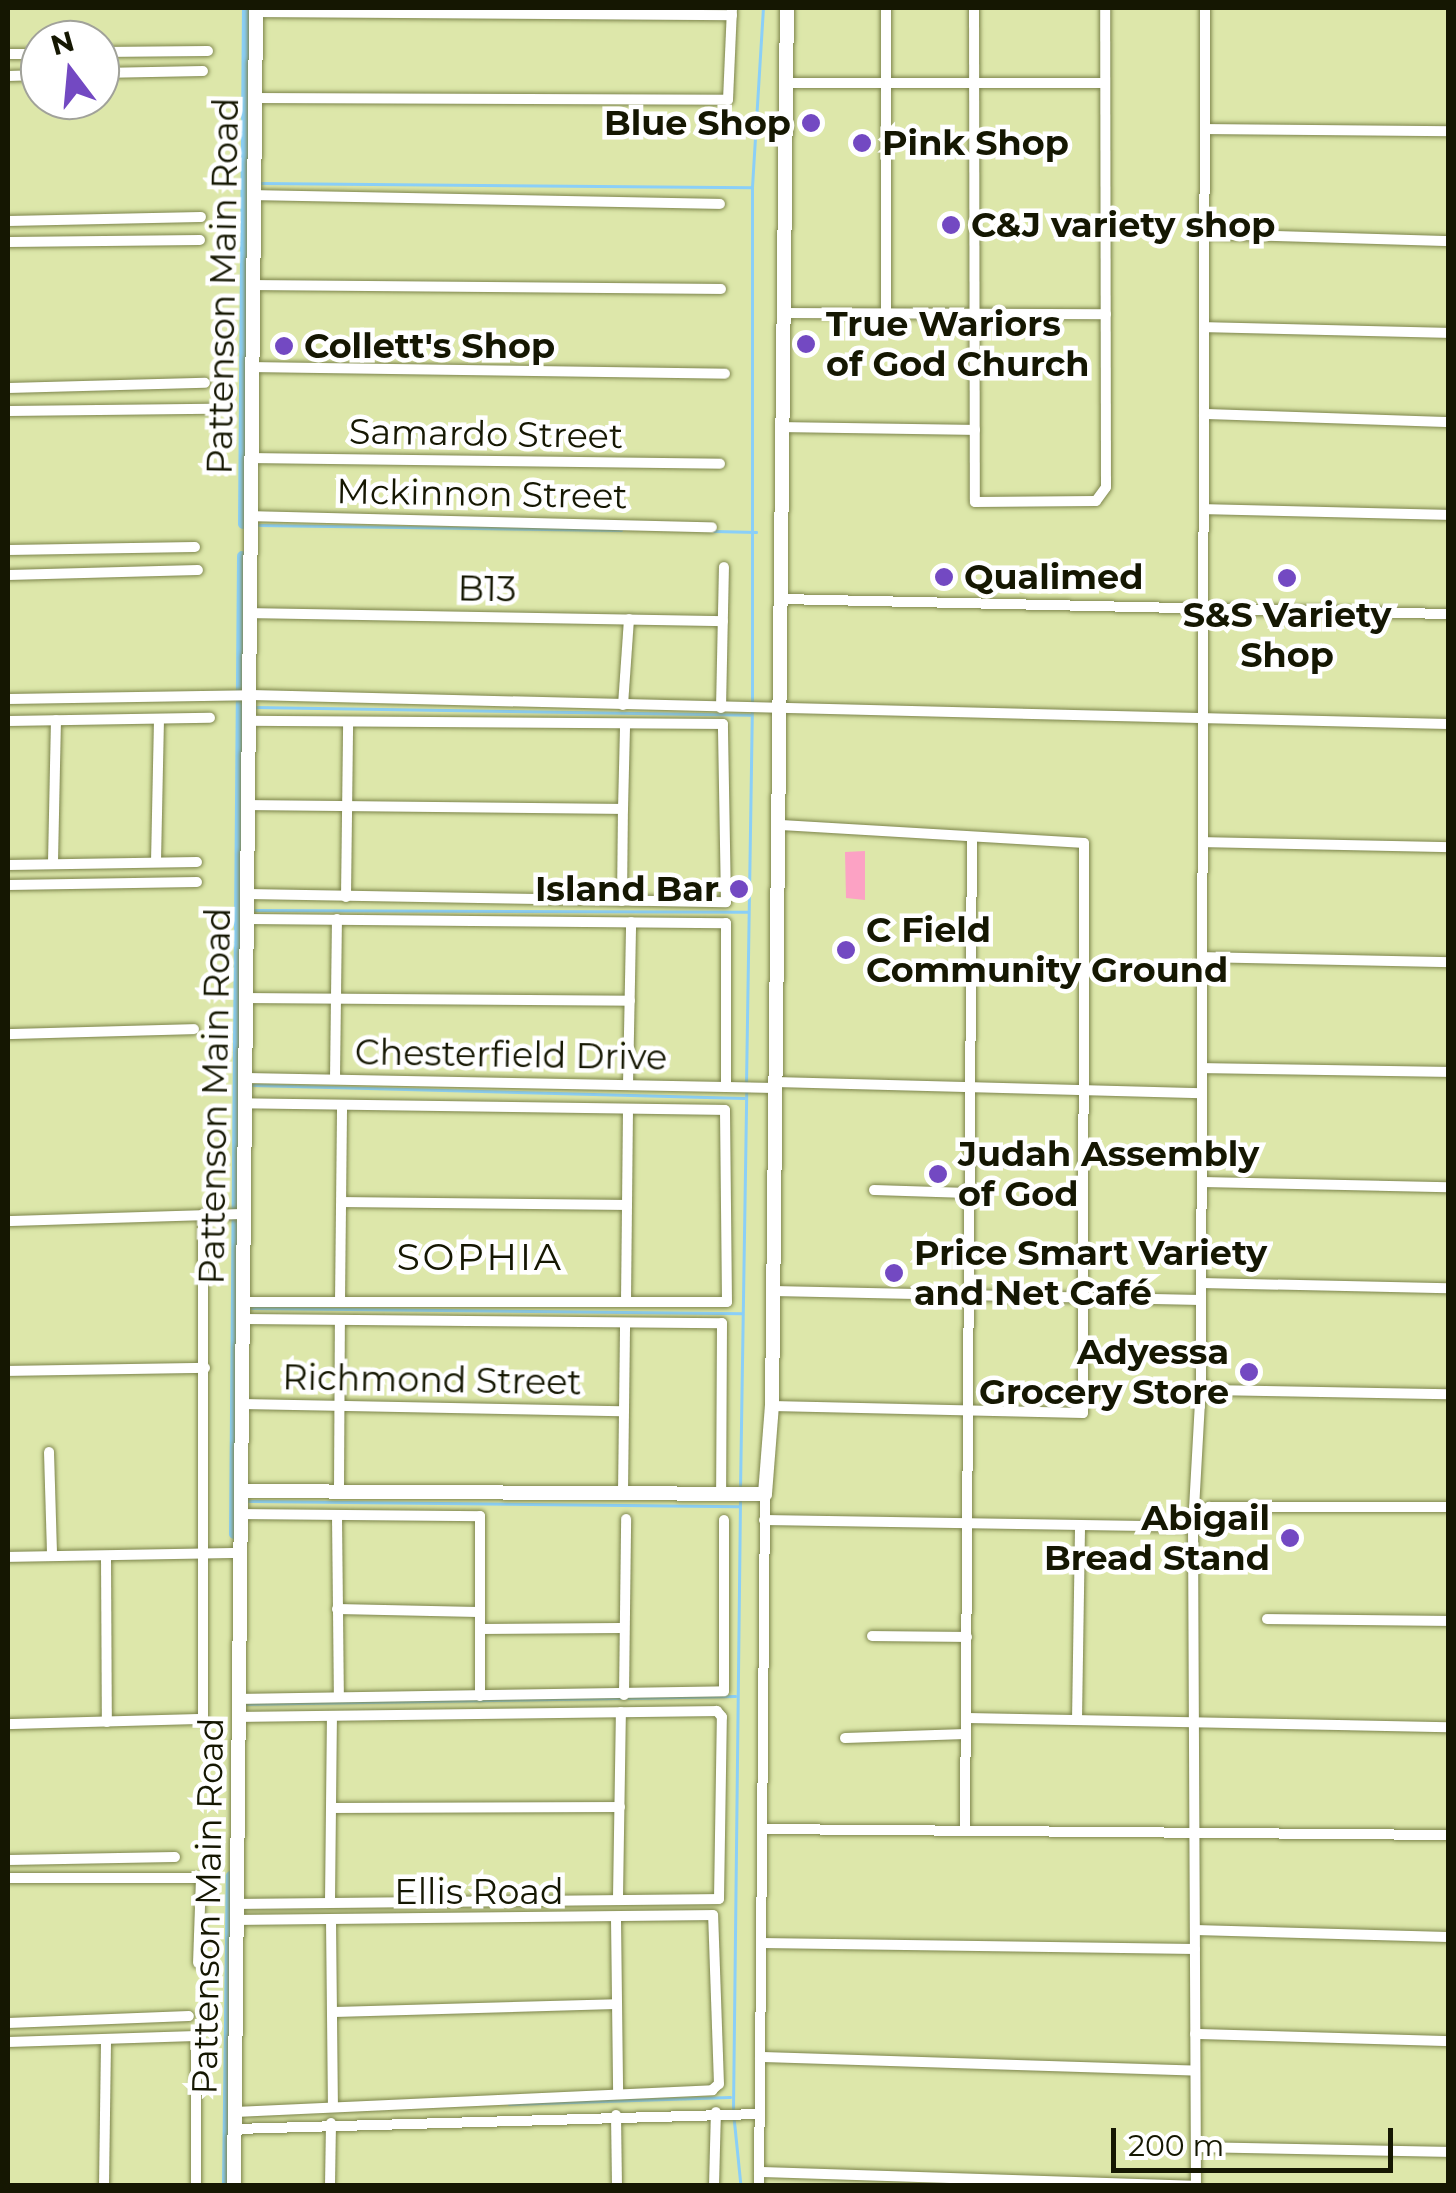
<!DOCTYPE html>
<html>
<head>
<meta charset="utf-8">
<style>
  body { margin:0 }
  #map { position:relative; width:1456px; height:2193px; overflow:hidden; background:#dde7aa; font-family:Montserrat,sans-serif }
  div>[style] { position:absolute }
  .green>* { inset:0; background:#fca2c4 }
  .stream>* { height:2.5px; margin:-1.25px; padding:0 1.25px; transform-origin:1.25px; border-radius:1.25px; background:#8acff8 }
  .canal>* { height:10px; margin:-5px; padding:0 5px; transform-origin:5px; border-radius:5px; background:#8acff8 }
  .roads { filter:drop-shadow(0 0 2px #7c844b) drop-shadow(0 0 2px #7c844b) }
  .minor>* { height:10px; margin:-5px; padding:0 5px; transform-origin:5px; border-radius:5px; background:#fff }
  .tertiary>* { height:14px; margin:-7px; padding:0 7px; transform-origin:7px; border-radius:7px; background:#fff }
  .dots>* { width:28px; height:28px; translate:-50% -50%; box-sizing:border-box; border:5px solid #fff; border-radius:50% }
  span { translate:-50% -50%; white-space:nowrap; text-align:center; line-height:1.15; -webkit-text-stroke:9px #fff; paint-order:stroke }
  .poi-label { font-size:35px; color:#151702; font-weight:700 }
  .right { translate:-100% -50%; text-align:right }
  .left { translate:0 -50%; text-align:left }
  .street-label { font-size:35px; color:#151702 }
  .neighbourhood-label { font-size:38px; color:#151702; letter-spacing:2.5px }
  .frame { position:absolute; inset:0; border:10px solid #151702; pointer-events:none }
  .north { position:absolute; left:20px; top:20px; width:100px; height:100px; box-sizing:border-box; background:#fff; border:2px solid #a1a29a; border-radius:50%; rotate:344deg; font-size:28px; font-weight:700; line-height:40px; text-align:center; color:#151702 }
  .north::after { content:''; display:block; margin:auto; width:35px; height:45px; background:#7349c2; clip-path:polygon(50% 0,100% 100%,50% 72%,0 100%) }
  .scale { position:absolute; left:1111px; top:2128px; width:282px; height:45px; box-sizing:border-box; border:5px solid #151702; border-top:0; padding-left:12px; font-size:30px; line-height:35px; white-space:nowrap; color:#151702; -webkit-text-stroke:8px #fff; paint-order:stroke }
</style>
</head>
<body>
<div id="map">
  <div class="green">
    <i style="clip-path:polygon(865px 851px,865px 900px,846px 898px,845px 852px)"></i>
  </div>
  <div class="stream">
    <i style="left:259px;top:183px;width:492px;rotate:0.5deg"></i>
    <i style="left:259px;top:525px;width:362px;rotate:0.8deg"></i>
    <i style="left:714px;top:531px;width:42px;rotate:1.4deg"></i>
    <i style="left:752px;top:705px;width:518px;rotate:-90deg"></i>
    <i style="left:752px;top:187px;width:179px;rotate:-86.5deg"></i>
    <i style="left:254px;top:707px;width:496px;rotate:0.9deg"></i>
    <i style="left:255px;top:910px;width:492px;rotate:0.2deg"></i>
    <i style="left:252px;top:1085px;width:492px;rotate:1.5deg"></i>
    <i style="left:746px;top:1085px;width:372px;rotate:-89.1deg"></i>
    <i style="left:249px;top:1308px;width:492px;rotate:0.6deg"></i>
    <i style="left:740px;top:1490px;width:397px;rotate:-89.1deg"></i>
    <i style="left:246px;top:1501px;width:492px;rotate:0.6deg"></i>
    <i style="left:628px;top:1698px;width:107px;rotate:-1.1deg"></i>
    <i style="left:243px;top:1704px;width:377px;rotate:-0.9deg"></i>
    <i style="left:509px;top:2104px;width:221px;rotate:-1.8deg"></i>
    <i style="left:733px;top:2109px;width:611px;rotate:-89.34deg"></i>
    <i style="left:734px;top:2117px;width:69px;rotate:84.2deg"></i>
  </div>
  <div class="canal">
    <i style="left:243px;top:524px;width:516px;rotate:-89.56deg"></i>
    <i style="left:234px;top:1534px;width:978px;rotate:-89.53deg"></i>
    <i style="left:227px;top:2186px;width:310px;rotate:-89.3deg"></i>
  </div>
  <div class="roads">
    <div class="minor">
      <i style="left:886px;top:8px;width:306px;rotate:90deg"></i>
      <i style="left:974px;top:8px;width:494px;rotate:89.9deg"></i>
      <i style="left:975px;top:502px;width:121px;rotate:-0.5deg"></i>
      <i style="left:1096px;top:501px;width:17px;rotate:-54deg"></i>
      <i style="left:1106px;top:487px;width:479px;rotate:-90.1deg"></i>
      <i style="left:256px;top:12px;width:476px;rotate:0.4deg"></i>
      <i style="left:100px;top:52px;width:108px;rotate:-0.5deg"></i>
      <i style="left:8px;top:54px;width:32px"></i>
      <i style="left:100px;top:73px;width:103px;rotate:-1.1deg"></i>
      <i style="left:8px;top:76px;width:32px;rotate:-2deg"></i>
      <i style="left:786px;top:83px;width:319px"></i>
      <i style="left:255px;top:98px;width:473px;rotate:0.2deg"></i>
      <i style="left:728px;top:100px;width:92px;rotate:-87.5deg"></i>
      <i style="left:1205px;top:129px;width:243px;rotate:0.5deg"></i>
      <i style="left:254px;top:195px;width:466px;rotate:1.1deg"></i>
      <i style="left:8px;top:221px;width:193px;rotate:-1.2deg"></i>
      <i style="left:1205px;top:234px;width:243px;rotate:1.7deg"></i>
      <i style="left:8px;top:242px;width:192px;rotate:-0.6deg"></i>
      <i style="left:254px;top:285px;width:467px;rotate:0.5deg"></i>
      <i style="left:784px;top:313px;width:322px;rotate:0.2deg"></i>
      <i style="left:1204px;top:327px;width:244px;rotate:1.4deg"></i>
      <i style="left:253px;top:367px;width:472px;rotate:0.8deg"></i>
      <i style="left:8px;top:388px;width:197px;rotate:-1.5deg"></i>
      <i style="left:8px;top:411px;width:204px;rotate:-0.6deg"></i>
      <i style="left:1204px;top:414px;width:244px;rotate:1.9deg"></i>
      <i style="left:782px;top:427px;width:193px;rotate:0.9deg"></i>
      <i style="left:252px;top:458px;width:468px;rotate:0.7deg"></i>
      <i style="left:1204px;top:509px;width:244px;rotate:1.4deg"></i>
      <i style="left:251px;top:516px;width:461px;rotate:1.4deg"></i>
      <i style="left:8px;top:550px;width:187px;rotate:-0.9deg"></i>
      <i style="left:8px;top:575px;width:190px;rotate:-1.5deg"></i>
      <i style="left:781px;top:599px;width:667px;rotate:1.29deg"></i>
      <i style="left:250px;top:613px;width:473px;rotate:1deg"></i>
      <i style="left:8px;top:699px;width:243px;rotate:-0.9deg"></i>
      <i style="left:251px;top:695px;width:1197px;rotate:1.39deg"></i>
      <i style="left:623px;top:705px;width:86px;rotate:-86deg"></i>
      <i style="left:721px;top:708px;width:141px;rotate:-88.8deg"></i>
      <i style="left:8px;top:721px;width:202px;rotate:-0.9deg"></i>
      <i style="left:248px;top:805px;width:375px;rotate:0.6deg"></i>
      <i style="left:623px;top:809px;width:84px;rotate:-88.6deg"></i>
      <i style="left:1203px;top:842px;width:245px;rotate:1.2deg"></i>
      <i style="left:53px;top:862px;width:142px;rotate:-88.8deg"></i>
      <i style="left:156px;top:862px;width:143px;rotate:-88.8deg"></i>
      <i style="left:8px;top:865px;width:189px;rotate:-0.9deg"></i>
      <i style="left:8px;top:885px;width:189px;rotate:-0.9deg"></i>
      <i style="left:247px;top:894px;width:479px;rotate:1deg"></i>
      <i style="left:726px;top:902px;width:178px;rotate:-91deg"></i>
      <i style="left:723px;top:724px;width:474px;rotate:-179.6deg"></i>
      <i style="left:346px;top:897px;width:175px;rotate:-89.3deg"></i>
      <i style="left:622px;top:901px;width:92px;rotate:-89.4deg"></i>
      <i style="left:247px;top:919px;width:479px;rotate:0.5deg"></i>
      <i style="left:726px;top:923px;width:164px;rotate:90deg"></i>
      <i style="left:1202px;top:957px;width:246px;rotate:1.2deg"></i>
      <i style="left:246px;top:998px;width:384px;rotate:0.4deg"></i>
      <i style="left:8px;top:1034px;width:186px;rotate:-1.5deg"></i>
      <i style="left:1202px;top:1068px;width:246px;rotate:0.9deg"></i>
      <i style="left:246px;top:1078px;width:529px;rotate:1.08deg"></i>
      <i style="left:335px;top:1079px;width:160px;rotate:-89.3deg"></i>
      <i style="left:775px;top:1082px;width:427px;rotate:1.5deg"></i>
      <i style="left:628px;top:1085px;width:163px;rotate:-88.9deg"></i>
      <i style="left:1202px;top:1182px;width:246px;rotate:1.2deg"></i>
      <i style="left:874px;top:1190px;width:94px;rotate:1.8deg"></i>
      <i style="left:343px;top:1202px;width:282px;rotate:0.6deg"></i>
      <i style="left:8px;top:1221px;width:237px;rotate:-1.7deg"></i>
      <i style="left:1201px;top:1283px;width:247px;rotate:1.2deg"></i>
      <i style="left:773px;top:1291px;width:428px;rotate:1.2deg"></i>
      <i style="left:626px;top:1301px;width:191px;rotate:-89.4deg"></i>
      <i style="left:243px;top:1302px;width:484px"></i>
      <i style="left:727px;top:1302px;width:192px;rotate:-90.6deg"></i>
      <i style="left:725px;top:1110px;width:480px;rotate:-179.2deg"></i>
      <i style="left:340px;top:1302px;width:197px;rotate:-89.4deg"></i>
      <i style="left:243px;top:1319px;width:479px;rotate:0.5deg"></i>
      <i style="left:722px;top:1323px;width:172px;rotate:90.3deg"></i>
      <i style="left:8px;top:1371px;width:197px;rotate:-0.9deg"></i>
      <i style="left:1201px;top:1382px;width:11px;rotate:45deg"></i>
      <i style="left:1209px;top:1390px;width:239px;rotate:1deg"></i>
      <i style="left:242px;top:1404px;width:379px;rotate:1.1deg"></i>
      <i style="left:772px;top:1406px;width:311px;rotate:1.3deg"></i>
      <i style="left:1083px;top:1413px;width:570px;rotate:-89.9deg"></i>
      <i style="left:1084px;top:843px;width:307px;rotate:-176.6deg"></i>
      <i style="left:49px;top:1452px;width:104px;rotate:88.3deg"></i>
      <i style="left:339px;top:1491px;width:170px;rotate:-89.7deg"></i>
      <i style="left:623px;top:1493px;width:170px;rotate:-89.3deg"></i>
      <i style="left:241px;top:1514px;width:239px;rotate:0.5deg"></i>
      <i style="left:480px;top:1516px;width:180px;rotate:90deg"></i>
      <i style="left:337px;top:1516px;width:181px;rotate:89.4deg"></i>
      <i style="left:764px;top:1520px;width:429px;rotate:0.9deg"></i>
      <i style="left:1193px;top:1527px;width:26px;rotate:-51deg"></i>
      <i style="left:1209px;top:1507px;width:239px"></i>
      <i style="left:8px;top:1557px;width:233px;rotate:-1deg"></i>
      <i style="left:106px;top:1557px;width:165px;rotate:89.7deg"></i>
      <i style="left:337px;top:1609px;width:141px;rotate:1.2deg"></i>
      <i style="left:1267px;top:1619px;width:181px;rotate:0.6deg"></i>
      <i style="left:480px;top:1629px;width:142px;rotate:-0.4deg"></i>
      <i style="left:872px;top:1636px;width:95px;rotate:0.6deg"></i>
      <i style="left:624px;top:1695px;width:176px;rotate:-89.3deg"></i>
      <i style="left:240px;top:1699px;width:484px;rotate:-0.9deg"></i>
      <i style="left:724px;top:1691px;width:171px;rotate:-90deg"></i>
      <i style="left:967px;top:1718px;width:481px;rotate:1.1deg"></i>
      <i style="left:1077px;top:1720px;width:194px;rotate:-89.1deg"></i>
      <i style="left:8px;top:1724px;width:195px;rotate:-1.5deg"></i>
      <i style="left:203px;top:1719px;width:505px;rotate:-90deg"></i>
      <i style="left:845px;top:1738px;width:121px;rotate:-1.9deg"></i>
      <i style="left:332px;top:1808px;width:288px;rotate:-0.2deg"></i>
      <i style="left:762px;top:1829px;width:686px;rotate:0.5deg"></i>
      <i style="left:965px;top:1831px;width:993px;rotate:-89.6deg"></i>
      <i style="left:8px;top:1860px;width:167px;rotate:-1deg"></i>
      <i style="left:8px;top:1878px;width:193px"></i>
      <i style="left:201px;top:1878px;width:85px;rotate:92deg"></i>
      <i style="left:618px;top:1897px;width:185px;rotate:-89.1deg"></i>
      <i style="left:330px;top:1902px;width:186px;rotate:-89.4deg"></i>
      <i style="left:237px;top:1904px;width:482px;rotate:-0.6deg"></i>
      <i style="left:719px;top:1899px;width:182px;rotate:-89.1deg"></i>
      <i style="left:722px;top:1717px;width:8px;rotate:-130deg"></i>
      <i style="left:717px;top:1711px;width:478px;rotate:179.3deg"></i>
      <i style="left:616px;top:1919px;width:174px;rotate:89.3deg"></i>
      <i style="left:331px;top:1920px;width:186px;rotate:89.4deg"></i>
      <i style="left:1195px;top:1930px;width:253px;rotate:1.6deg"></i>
      <i style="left:761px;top:1943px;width:434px;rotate:0.8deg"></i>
      <i style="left:334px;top:2012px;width:282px;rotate:-1.6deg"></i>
      <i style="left:8px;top:2023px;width:181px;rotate:-2.2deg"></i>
      <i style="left:1195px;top:2034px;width:253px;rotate:1.6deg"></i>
      <i style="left:8px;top:2042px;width:188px;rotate:-1.8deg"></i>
      <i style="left:196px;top:2036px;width:150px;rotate:90deg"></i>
      <i style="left:760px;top:2057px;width:435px;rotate:1.8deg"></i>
      <i style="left:235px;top:2112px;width:478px;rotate:-2.6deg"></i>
      <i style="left:712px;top:2090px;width:9px;rotate:-41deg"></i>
      <i style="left:719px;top:2084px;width:169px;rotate:-92deg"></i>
      <i style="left:713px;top:1915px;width:476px;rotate:179.4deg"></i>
      <i style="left:616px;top:2115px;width:71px;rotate:89.2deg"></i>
      <i style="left:235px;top:2129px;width:525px;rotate:-1.64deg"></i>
      <i style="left:1197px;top:2147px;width:251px;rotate:1.1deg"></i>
      <i style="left:759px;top:2172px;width:437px;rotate:1.8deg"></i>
      <i style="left:1196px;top:2186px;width:659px;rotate:-90.26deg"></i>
      <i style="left:1193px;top:1527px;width:145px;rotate:-86.8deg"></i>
      <i style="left:1201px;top:1382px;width:1374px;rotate:-89.83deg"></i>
      <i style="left:104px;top:2186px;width:147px;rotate:-89.2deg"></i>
      <i style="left:330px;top:2186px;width:63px;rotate:-89.1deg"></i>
      <i style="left:714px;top:2186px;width:74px;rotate:-88.5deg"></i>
      <i style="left:759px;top:2186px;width:692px;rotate:-89.5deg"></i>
    </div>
    <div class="tertiary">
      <i style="left:241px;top:1491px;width:524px;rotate:0.33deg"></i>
      <i style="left:765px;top:1494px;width:88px;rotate:-85.5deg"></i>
      <i style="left:772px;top:1406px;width:1398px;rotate:-89.39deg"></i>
      <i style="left:234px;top:2186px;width:2178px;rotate:-89.42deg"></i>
    </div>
  </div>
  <div class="dots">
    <i style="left:811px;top:123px;background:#7349c2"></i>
    <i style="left:862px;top:143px;background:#7349c2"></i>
    <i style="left:951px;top:225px;background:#7349c2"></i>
    <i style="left:806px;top:344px;background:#7349c2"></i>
    <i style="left:284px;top:346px;background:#7349c2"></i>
    <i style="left:944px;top:577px;background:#7349c2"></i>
    <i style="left:1287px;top:578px;background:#7349c2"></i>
    <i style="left:739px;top:889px;background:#7349c2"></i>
    <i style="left:846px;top:950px;background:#7349c2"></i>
    <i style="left:938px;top:1174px;background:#7349c2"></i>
    <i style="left:894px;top:1273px;background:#7349c2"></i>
    <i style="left:1249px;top:1372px;background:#7349c2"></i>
    <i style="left:1290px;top:1538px;background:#7349c2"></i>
  </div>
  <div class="poi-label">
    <span class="right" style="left:791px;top:123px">Blue Shop</span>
    <span class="left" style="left:882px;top:143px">Pink Shop</span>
    <span class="left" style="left:971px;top:225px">C&amp;J variety shop</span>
    <span class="left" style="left:826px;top:344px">True Wariors<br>of God Church</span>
    <span class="left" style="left:304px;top:346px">Collett's Shop</span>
    <span class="left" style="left:964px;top:577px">Qualimed</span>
    <span style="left:1287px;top:635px">S&amp;S Variety<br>Shop</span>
    <span class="right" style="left:719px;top:889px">Island Bar</span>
    <span class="left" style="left:866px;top:950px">C Field<br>Community Ground</span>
    <span class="left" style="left:958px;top:1174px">Judah Assembly<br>of God</span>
    <span class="left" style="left:914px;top:1273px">Price Smart Variety<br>and Net Café</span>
    <span class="right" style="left:1229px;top:1372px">Adyessa<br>Grocery Store</span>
    <span class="right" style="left:1270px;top:1538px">Abigail<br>Bread Stand</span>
  </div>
  <div class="street-label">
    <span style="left:223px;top:286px;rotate:-89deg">Pattenson Main Road</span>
    <span style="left:486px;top:434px;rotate:1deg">Samardo Street</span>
    <span style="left:482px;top:494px;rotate:1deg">Mckinnon Street</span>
    <span style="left:487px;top:589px;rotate:1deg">B13</span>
    <span style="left:511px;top:1055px;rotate:1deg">Chesterfield Drive</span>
    <span style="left:215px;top:1096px;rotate:-89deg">Pattenson Main Road</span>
    <span style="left:432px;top:1380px;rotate:1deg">Richmond Street</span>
    <span style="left:479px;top:1892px">Ellis Road</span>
    <span style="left:208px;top:1906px;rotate:-89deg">Pattenson Main Road</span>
  </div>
  <div class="neighbourhood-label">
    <span style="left:480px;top:1257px">SOPHIA</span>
  </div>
  <div class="frame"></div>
  <div class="north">N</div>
  <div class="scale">200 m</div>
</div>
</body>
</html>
